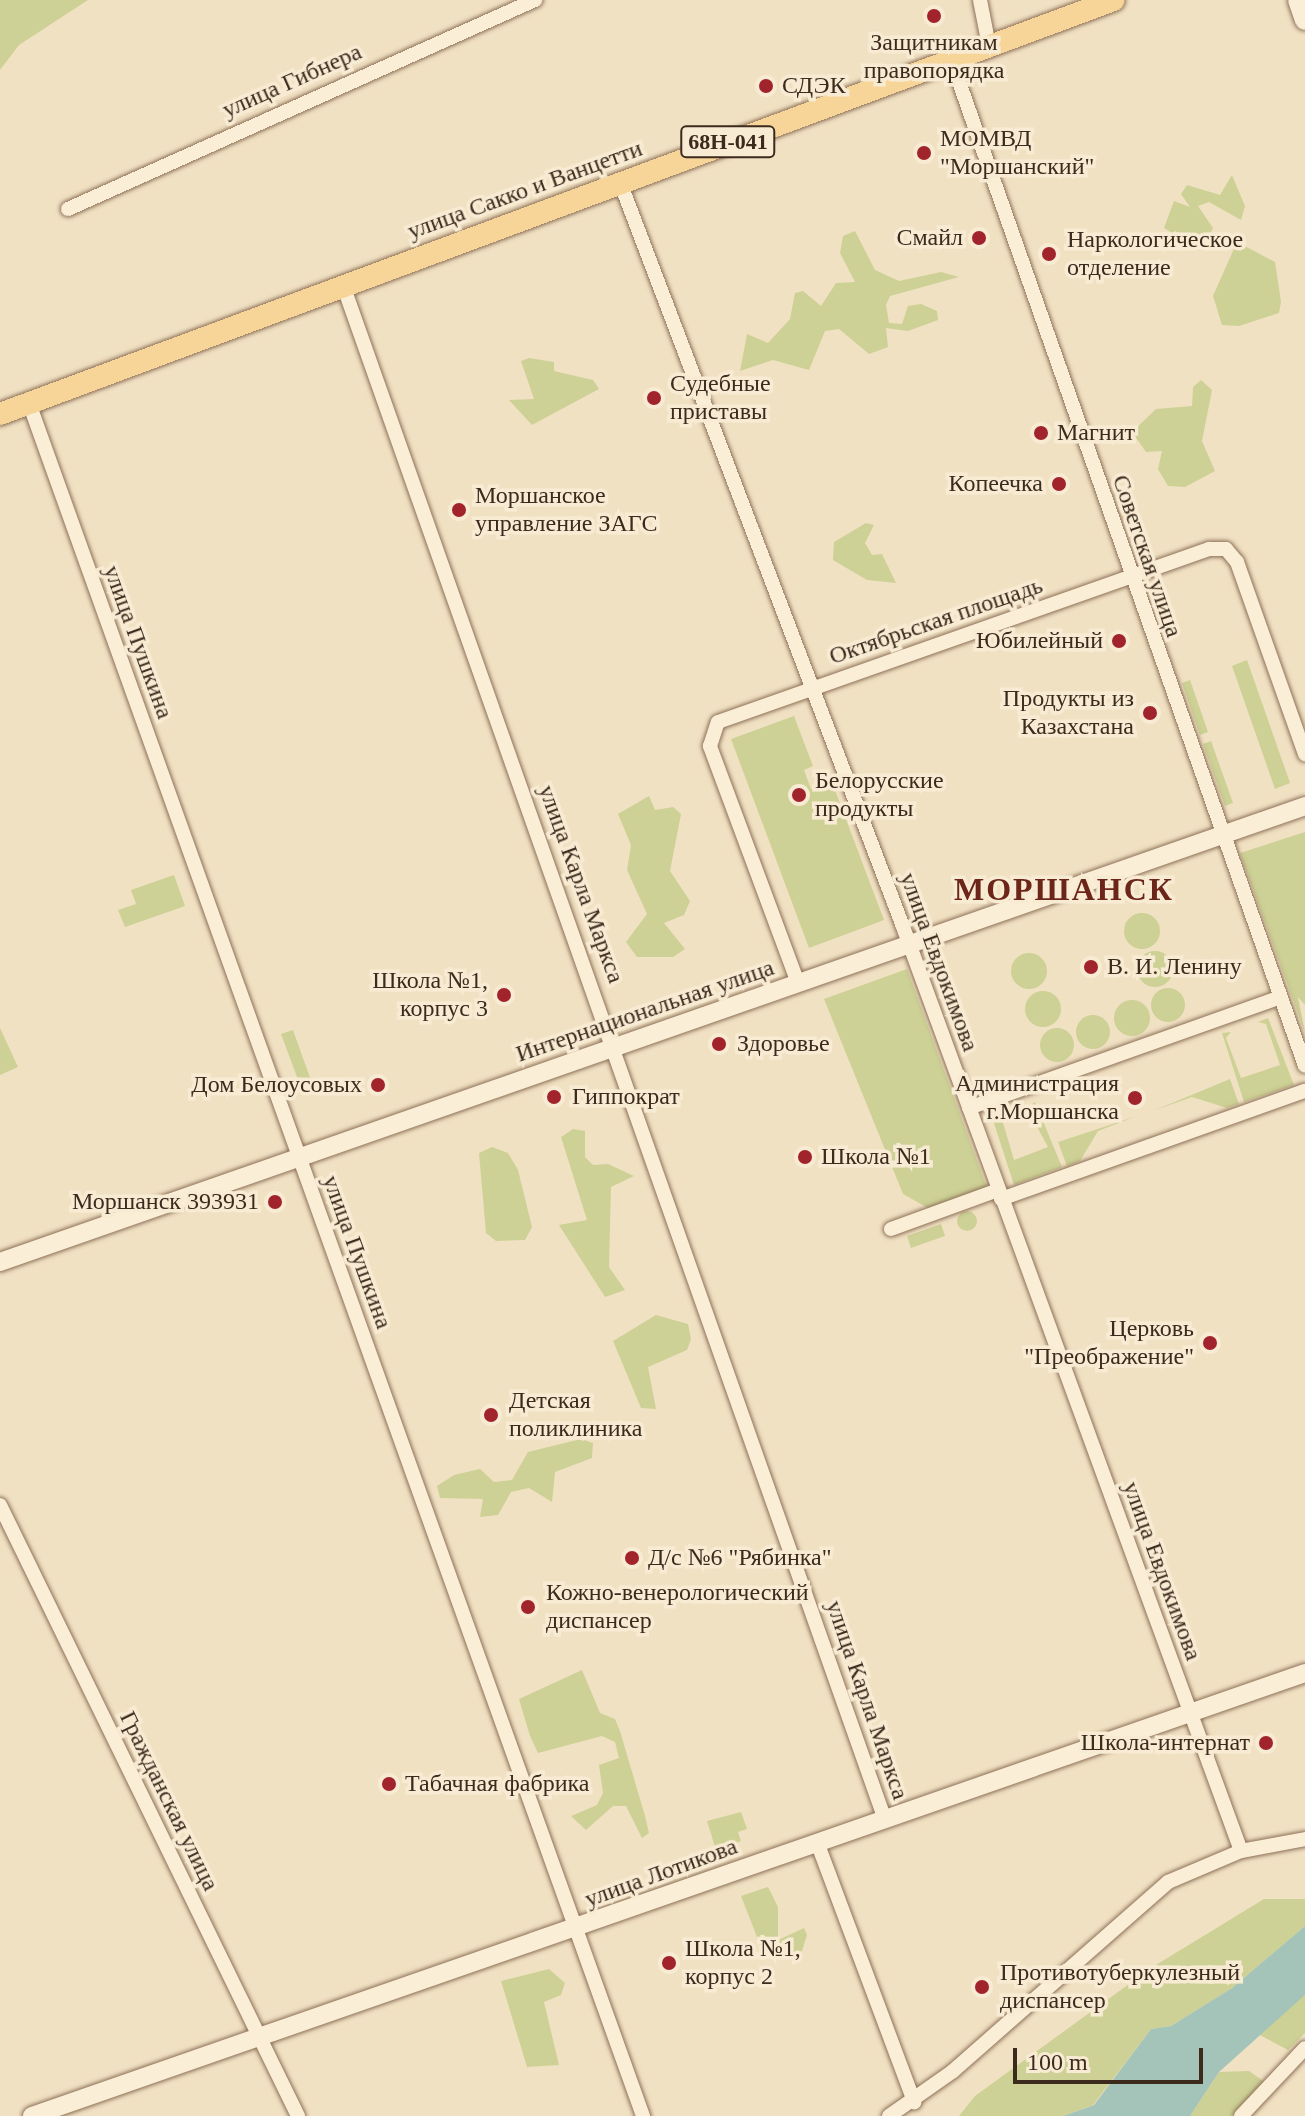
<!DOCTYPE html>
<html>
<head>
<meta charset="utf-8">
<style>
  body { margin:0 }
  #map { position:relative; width:1305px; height:2116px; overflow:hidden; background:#f1e1c3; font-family:Georgia,serif }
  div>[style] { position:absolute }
  .green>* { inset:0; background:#cdd195 }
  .round { border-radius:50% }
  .water>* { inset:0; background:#a5c4b9 }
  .roads { filter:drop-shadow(0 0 2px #8d7158) drop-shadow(0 0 2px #8d7158) }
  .minor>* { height:14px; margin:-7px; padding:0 7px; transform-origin:7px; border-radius:7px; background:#fbeed7 }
  .tertiary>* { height:18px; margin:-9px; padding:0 9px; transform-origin:9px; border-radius:9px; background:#fbeed7 }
  .secondary>* { height:20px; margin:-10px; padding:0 10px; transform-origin:10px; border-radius:10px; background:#fbeed7 }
  .primary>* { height:22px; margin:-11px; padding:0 11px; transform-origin:11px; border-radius:11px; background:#f7d498 }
  .dots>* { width:22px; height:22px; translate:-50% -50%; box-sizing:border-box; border:4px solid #f8ebd3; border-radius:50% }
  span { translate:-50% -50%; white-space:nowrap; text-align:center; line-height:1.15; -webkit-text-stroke:7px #f8ebd3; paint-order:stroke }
  .shield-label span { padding:2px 6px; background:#f8ebd3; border:2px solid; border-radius:6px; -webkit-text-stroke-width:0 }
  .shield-label { font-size:22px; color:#3c2a1d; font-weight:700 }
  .poi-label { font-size:24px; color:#3c2a1d }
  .left { translate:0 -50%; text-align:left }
  .right { translate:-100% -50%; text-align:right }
  .street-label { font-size:24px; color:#3c2a1d }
  .district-label { font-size:32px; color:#6c2519; font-weight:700; letter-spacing:2px }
  .scale { position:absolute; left:1013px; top:2048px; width:190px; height:36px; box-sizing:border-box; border:4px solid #3c2a1d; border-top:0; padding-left:10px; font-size:24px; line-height:28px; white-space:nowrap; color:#3c2a1d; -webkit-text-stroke:6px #f8ebd3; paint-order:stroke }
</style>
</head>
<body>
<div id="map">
  <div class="green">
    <i style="clip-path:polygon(0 0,88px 0,19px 45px,0 70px)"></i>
    <i style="clip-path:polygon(1232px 175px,1245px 206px,1241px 220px,1209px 202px,1198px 206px,1213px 228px,1207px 241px,1191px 244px,1164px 228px,1174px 201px,1190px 207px,1181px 194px,1187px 185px,1220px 195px)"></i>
    <i style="clip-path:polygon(855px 231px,875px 270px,899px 281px,941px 272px,959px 277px,890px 296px,886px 305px,889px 323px,902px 324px,908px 306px,921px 304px,937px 311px,938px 320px,908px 331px,886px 328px,888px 347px,869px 354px,839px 329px,825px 331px,809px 370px,773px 360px,740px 371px,747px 334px,768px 343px,790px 319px,795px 293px,803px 291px,821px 306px,836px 283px,855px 282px,840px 253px,843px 236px)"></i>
    <i style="clip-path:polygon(1237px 242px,1275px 262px,1281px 302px,1279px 313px,1239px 326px,1222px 325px,1213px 296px)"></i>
    <i style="clip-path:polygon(529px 358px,554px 362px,554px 371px,593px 380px,599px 389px,532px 425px,509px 400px,534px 399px,521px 361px)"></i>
    <i style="clip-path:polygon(1201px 380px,1212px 390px,1202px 441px,1215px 471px,1185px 487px,1168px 486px,1158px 469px,1162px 451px,1146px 452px,1132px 432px,1156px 409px,1192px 406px,1193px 387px)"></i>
    <i style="clip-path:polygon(866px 523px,874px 525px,865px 543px,872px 555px,882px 554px,896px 583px,867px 580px,833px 560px,834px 542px)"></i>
    <i style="clip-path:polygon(1247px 660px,1290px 783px,1275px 789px,1232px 666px)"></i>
    <i style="clip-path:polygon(1190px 680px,1208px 732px,1200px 735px,1182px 683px)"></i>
    <i style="clip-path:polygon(794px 716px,813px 766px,804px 770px,811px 789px,832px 782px,884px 920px,809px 948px,731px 739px)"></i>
    <i style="clip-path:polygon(1211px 741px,1233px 803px,1225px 806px,1203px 744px)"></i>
    <i style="clip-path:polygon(649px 796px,655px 810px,673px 807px,681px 814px,670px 871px,690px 901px,684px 915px,664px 923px,685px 949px,673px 957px,637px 957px,626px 942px,647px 914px,627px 870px,631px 845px,618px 814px)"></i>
    <i style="clip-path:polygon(1305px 832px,1305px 1005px,1298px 997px,1305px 1033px,1240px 853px)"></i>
    <i style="clip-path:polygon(174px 875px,185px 906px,125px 927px,118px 910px,136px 904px,131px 890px)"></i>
    <i class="round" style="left:1124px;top:913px;width:36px;height:36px"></i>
    <i class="round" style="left:1137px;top:951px;width:36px;height:36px"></i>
    <i class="round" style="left:1011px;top:953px;width:36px;height:36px"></i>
    <i style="clip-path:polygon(907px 969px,987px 1188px,928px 1208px,903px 1194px,824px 999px)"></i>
    <i class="round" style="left:1151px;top:988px;width:34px;height:34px"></i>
    <i class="round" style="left:1025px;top:991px;width:36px;height:36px"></i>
    <i class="round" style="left:1114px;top:1000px;width:36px;height:36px"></i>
    <i class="round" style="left:1076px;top:1015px;width:34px;height:34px"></i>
    <i style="clip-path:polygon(1268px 1018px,1294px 1085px,1244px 1102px,1222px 1033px,1231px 1032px,1226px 1038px,1241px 1078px,1280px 1065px,1266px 1024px,1258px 1022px)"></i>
    <i class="round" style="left:1040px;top:1028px;width:34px;height:34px"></i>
    <i style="clip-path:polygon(0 1028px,18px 1067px,0 1075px)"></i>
    <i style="clip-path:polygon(293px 1030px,314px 1089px,303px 1093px,281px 1034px)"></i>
    <i style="clip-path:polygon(1230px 1079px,1239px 1104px,1227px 1108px,1192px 1097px,1153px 1111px)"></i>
    <i style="clip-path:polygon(1035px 1102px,1062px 1167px,1014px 1185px,992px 1117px,1001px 1116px,1014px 1160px,1048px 1147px,1027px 1108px)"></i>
    <i style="clip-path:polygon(1137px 1116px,1098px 1131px,1080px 1161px,1067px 1166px,1058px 1142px)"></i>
    <i style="clip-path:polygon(573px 1129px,585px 1131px,585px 1157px,593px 1165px,608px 1164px,634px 1176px,611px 1187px,609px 1267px,625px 1290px,605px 1297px,559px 1225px,587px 1220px,561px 1137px)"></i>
    <i style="clip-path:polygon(492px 1147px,508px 1153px,518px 1170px,532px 1227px,525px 1240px,496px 1241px,486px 1233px,479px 1153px)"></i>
    <i class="round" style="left:957px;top:1211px;width:20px;height:20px"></i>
    <i style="clip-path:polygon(941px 1224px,945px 1236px,911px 1248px,907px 1236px)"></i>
    <i style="clip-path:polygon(656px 1315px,688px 1324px,691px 1339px,687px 1350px,648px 1367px,656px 1409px,641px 1408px,613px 1341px)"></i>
    <i style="clip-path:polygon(581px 1439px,593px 1443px,592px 1458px,555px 1472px,552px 1502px,529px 1488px,511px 1492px,498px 1515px,480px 1517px,483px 1499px,440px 1498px,437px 1486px,454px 1475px,480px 1469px,494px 1482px,512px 1480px,528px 1452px)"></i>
    <i style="clip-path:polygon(582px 1670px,600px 1713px,615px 1719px,620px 1731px,645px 1816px,649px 1833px,642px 1838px,626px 1806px,613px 1806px,586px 1830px,571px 1816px,597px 1805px,603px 1793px,599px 1765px,619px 1758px,615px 1742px,602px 1736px,538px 1753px,530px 1736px,519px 1699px)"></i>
    <i style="clip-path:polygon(741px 1812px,747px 1829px,738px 1832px,741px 1841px,716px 1850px,707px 1821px)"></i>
    <i style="clip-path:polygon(768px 1887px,778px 1907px,778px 1940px,804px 1928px,807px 1935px,802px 1951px,766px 1960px,741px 1896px)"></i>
    <i style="clip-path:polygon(1264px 1899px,1305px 1899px,1305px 1926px,1232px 1988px,1171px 2026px,1151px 2029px,1093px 2105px,1063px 2116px,959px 2116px,975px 2096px,1151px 1968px)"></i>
    <i style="clip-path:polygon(549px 1969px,565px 1983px,561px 1995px,544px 2002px,559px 2065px,527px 2067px,501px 1981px)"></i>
    <i style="clip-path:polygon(1305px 1995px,1305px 2033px,1288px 2050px,1256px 2033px)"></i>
    <i style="clip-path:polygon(1249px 2071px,1266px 2083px,1232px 2116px,1190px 2116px,1219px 2072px)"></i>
  </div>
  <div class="water">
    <i style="clip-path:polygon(1305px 1926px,1305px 1995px,1219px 2072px,1190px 2116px,1063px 2116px,1094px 2105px,1151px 2029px,1171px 2026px,1232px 1988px)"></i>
  </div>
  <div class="roads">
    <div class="minor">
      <i style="left:980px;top:0;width:47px;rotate:78.9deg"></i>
      <i style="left:951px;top:59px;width:1067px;rotate:70.63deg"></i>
      <i style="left:620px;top:182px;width:794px;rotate:69.19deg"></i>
      <i style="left:902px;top:924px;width:987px;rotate:69.91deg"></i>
      <i style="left:68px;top:209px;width:512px;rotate:-24.11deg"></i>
      <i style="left:343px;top:285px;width:1625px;rotate:70.55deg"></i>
      <i style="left:29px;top:403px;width:1820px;rotate:70.28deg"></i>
      <i style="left:798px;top:983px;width:253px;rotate:-110.4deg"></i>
      <i style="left:710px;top:746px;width:25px;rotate:-72deg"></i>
      <i style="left:718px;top:722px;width:521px;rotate:-19.41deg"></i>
      <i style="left:1209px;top:549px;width:17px"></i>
      <i style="left:1226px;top:549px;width:17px;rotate:50deg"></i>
      <i style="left:1237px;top:562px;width:204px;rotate:70.5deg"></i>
      <i style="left:969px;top:1108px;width:330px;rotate:-19.6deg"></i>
      <i style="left:1001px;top:1199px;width:323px;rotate:-19.6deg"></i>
      <i style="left:891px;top:1229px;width:114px;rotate:-20deg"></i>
      <i style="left:0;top:1505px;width:680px;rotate:64deg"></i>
      <i style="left:817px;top:1842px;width:278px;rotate:69.5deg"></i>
      <i style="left:889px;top:2116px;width:78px;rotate:-35.1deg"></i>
      <i style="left:953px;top:2071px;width:286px;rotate:-41.3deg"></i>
      <i style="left:1168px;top:1882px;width:79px;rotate:-23deg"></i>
      <i style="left:1241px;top:1851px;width:65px;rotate:-10.6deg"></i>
      <i style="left:1241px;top:2116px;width:93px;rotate:-46.7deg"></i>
    </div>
    <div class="tertiary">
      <i style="left:0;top:1262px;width:1382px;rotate:-19.26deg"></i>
      <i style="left:32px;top:2116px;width:1348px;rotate:-19.19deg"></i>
    </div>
    <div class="secondary">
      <i style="left:1298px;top:0;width:21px;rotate:71deg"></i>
    </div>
    <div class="primary">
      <i style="left:0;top:414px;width:1188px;rotate:-20.39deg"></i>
    </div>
  </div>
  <div class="dots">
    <i style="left:934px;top:16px;background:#a1232c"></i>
    <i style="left:766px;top:86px;background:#a1232c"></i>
    <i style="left:924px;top:153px;background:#a1232c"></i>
    <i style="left:979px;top:238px;background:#a1232c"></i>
    <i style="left:1049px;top:254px;background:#a1232c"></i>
    <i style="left:654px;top:398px;background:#a1232c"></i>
    <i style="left:1041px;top:433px;background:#a1232c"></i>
    <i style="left:1059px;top:484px;background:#a1232c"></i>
    <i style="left:459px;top:510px;background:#a1232c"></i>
    <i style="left:1119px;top:641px;background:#a1232c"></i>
    <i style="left:1150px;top:713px;background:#a1232c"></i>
    <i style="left:799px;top:795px;background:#a1232c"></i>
    <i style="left:1091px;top:967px;background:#a1232c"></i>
    <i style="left:504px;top:995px;background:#a1232c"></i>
    <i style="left:719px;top:1044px;background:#a1232c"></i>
    <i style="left:378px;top:1085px;background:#a1232c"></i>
    <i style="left:554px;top:1097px;background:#a1232c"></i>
    <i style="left:1135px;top:1098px;background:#a1232c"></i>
    <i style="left:805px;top:1157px;background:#a1232c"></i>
    <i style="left:275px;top:1202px;background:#a1232c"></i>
    <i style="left:1210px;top:1343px;background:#a1232c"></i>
    <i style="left:491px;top:1415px;background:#a1232c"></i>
    <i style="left:632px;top:1558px;background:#a1232c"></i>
    <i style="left:528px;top:1607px;background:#a1232c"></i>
    <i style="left:1266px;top:1743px;background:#a1232c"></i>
    <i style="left:389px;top:1784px;background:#a1232c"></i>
    <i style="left:669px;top:1963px;background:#a1232c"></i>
    <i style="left:982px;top:1987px;background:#a1232c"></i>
  </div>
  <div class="shield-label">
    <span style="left:728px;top:142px">68Н-041</span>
  </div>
  <div class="poi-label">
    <span style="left:934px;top:57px">Защитникам<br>правопорядка</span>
    <span class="left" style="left:782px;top:86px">СДЭК</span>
    <span class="left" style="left:940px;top:153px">МОМВД<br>"Моршанский"</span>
    <span class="right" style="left:963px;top:238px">Смайл</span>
    <span class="left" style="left:1067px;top:254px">Наркологическое<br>отделение</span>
    <span class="left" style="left:670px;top:398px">Судебные<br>приставы</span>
    <span class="left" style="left:1057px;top:433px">Магнит</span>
    <span class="right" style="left:1043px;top:484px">Копеечка</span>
    <span class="left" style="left:475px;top:510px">Моршанское<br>управление ЗАГС</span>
    <span class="right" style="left:1103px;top:641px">Юбилейный</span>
    <span class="right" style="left:1134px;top:713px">Продукты из<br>Казахстана</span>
    <span class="left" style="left:815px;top:795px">Белорусские<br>продукты</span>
    <span class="left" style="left:1107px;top:967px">В. И. Ленину</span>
    <span class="right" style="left:488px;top:995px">Школа №1,<br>корпус 3</span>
    <span class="left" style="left:737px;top:1044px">Здоровье</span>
    <span class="right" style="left:1119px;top:1098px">Администрация<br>г.Моршанска</span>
    <span class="right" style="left:362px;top:1085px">Дом Белоусовых</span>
    <span class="left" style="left:572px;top:1097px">Гиппократ</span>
    <span class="left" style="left:821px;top:1157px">Школа №1</span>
    <span class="right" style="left:259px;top:1202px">Моршанск 393931</span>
    <span class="right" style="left:1194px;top:1343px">Церковь<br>"Преображение"</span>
    <span class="left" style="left:509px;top:1415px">Детская<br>поликлиника</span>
    <span class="left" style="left:648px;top:1558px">Д/с №6 "Рябинка"</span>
    <span class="left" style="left:546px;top:1607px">Кожно-венерологический<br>диспансер</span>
    <span class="right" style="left:1250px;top:1743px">Школа-интернат</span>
    <span class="left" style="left:405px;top:1784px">Табачная фабрика</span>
    <span class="left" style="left:685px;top:1963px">Школа №1,<br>корпус 2</span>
    <span class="left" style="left:1000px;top:1987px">Противотуберкулезный<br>диспансер</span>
  </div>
  <div class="street-label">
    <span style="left:292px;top:81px;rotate:-24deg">улица Гибнера</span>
    <span style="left:525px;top:190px;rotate:-20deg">улица Сакко и Ванцетти</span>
    <span style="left:1147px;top:556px;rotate:71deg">Советская улица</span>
    <span style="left:936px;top:621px;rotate:-19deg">Октябрьская площадь</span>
    <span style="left:138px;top:642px;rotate:70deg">улица Пушкина</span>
    <span style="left:581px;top:884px;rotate:70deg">улица Карла Маркса</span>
    <span style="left:939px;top:962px;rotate:70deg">улица Евдокимова</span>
    <span style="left:645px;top:1011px;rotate:-19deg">Интернациональная улица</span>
    <span style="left:357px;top:1252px;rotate:70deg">улица Пушкина</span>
    <span style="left:1162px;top:1571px;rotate:70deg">улица Евдокимова</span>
    <span style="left:867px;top:1700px;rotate:71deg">улица Карла Маркса</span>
    <span style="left:169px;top:1801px;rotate:64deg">Гражданская улица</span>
    <span style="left:661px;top:1873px;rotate:-20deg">улица Лотикова</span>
  </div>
  <div class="district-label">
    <span style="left:1064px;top:889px">МОРШАНСК</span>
  </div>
  <div class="scale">100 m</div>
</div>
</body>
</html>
